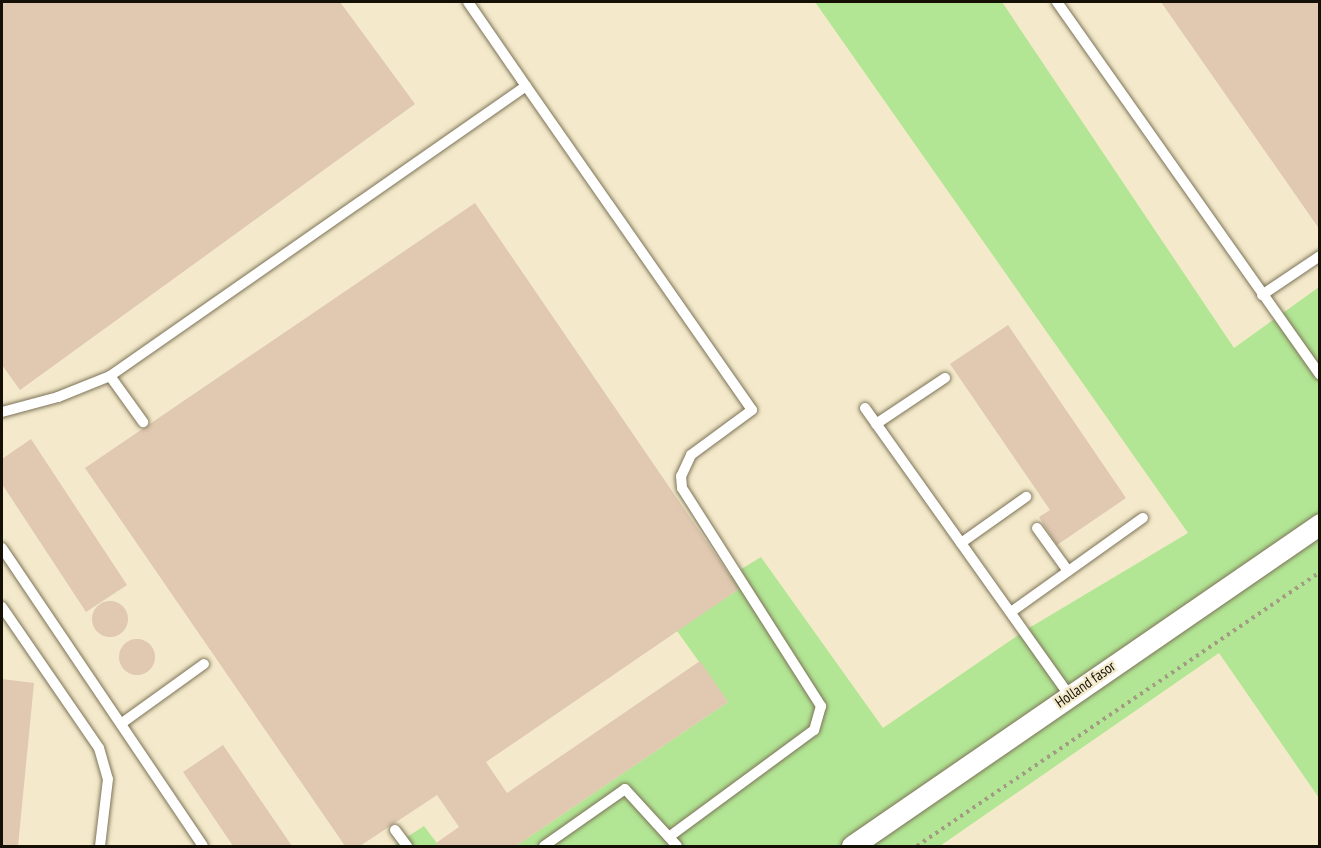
<!DOCTYPE html>
<html>
<head>
<meta charset="utf-8">
<style>
  body { margin:0 }
  #map { position:relative; width:1321px; height:848px; overflow:hidden; background:#f4eacb; font-family:"PT Sans Narrow",sans-serif }
  div>[style] { position:absolute }
  .green>* { inset:0; background:#b2e694 }
  .building>* { inset:0; background:#e0c8b1 }
  .round { border-radius:50% }
  .path>* { height:4px; margin-top:-2px; transform-origin:0; background:repeating-linear-gradient(90deg,#a39b84 0 3px,transparent 0 7.5px) }
  .roads { filter:drop-shadow(0 0 2px #7d7358) drop-shadow(0 0 2px #7d7358) }
  .service>* { height:10px; margin:-5px; padding:0 5px; transform-origin:5px; border-radius:5px; background:#fff }
  .minor>* { height:21px; margin:-10.5px; padding:0 10.5px; transform-origin:10.5px; border-radius:10.5px; background:#fff }
  span { translate:-50% -50%; white-space:nowrap; text-align:center; line-height:1.15; -webkit-text-stroke:4.5px #f4eacb; paint-order:stroke }
  .street-label { font-size:15px; color:#141006 }
  .frame { position:absolute; inset:0; border:3px solid #141006; pointer-events:none }
</style>
</head>
<body>
<div id="map">
  <div class="green">
    <i style="clip-path:polygon(815px 2px,1002px 2px,1234px 348px,1319px 287px,1319px 798px,1219px 653px,940px 846px,516px 846px,728px 702px,677px 631px,739px 589px,730px 576px,761px 557px,883px 728px,1024px 631px,1188px 533px)"></i>
    <i style="clip-path:polygon(424px 826px,439px 846px,393px 846px)"></i>
  </div>
  <div class="building">
    <i style="clip-path:polygon(2px 2px,340px 2px,415px 104px,20px 390px,2px 365px)"></i>
    <i style="clip-path:polygon(1161px 2px,1320px 2px,1320px 230px)"></i>
    <i style="clip-path:polygon(475px 203px,739px 589px,486px 762px,507px 793px,700px 661px,728px 702px,516px 846px,439px 846px,436px 843px,459px 827px,437px 795px,360px 846px,345px 846px,85px 468px)"></i>
    <i style="clip-path:polygon(1008px 325px,1126px 498px,1057px 545px,1039px 517px,1050px 510px,950px 364px)"></i>
    <i style="clip-path:polygon(31px 439px,127px 585px,86px 612px,2px 484px,2px 459px)"></i>
    <i class="round" style="left:92px;top:601px;width:36px;height:36px"></i>
    <i class="round" style="left:119px;top:639px;width:36px;height:36px"></i>
    <i style="clip-path:polygon(2px 679px,34px 683px,18px 846px,2px 845px)"></i>
    <i style="clip-path:polygon(223px 745px,292px 846px,233px 846px,183px 772px)"></i>
  </div>
  <div class="path">
    <i style="left:917px;top:846px;width:487px;rotate:-34.2deg"></i>
  </div>
  <div class="roads">
    <div class="service">
      <i style="left:468px;top:2px;width:102px;rotate:55.4deg"></i>
      <i style="left:1057px;top:2px;width:456px;rotate:54.8deg"></i>
      <i style="left:1262px;top:295px;width:70px;rotate:-33.9deg"></i>
      <i style="left:110px;top:376px;width:57px;rotate:54.3deg"></i>
      <i style="left:865px;top:408px;width:352px;rotate:54.6deg"></i>
      <i style="left:2px;top:412px;width:58px;rotate:-15deg"></i>
      <i style="left:58px;top:397px;width:56px;rotate:-22deg"></i>
      <i style="left:110px;top:376px;width:507px;rotate:-34.88deg"></i>
      <i style="left:526px;top:86px;width:395px;rotate:55.1deg"></i>
      <i style="left:752px;top:410px;width:76px;rotate:143.6deg"></i>
      <i style="left:691px;top:455px;width:23px;rotate:115deg"></i>
      <i style="left:681px;top:476px;width:12px;rotate:85deg"></i>
      <i style="left:682px;top:488px;width:259px;rotate:57.5deg"></i>
      <i style="left:821px;top:706px;width:25px;rotate:106deg"></i>
      <i style="left:814px;top:730px;width:180px;rotate:143.6deg"></i>
      <i style="left:876px;top:424px;width:83px;rotate:-33.7deg"></i>
      <i style="left:1037px;top:528px;width:53px;rotate:54.2deg"></i>
      <i style="left:961px;top:543px;width:80px;rotate:-35.3deg"></i>
      <i style="left:2px;top:548px;width:359px;rotate:56deg"></i>
      <i style="left:2px;top:607px;width:171px;rotate:55.5deg"></i>
      <i style="left:99px;top:748px;width:32px;rotate:74deg"></i>
      <i style="left:108px;top:779px;width:67px;rotate:96.8deg"></i>
      <i style="left:1011px;top:612px;width:162px;rotate:-35.5deg"></i>
      <i style="left:122px;top:723px;width:101px;rotate:-35.7deg"></i>
      <i style="left:395px;top:830px;width:20px;rotate:53deg"></i>
      <i style="left:544px;top:846px;width:99px;rotate:-35.1deg"></i>
      <i style="left:625px;top:789px;width:77px;rotate:47.6deg"></i>
    </div>
    <div class="minor">
      <i style="left:852px;top:846px;width:568px;rotate:-34.53deg"></i>
    </div>
  </div>
  <div class="street-label">
    <span style="left:1085px;top:684px;rotate:-35deg">Holland fasor</span>
  </div>
  <div class="frame"></div>
</div>
</body>
</html>
